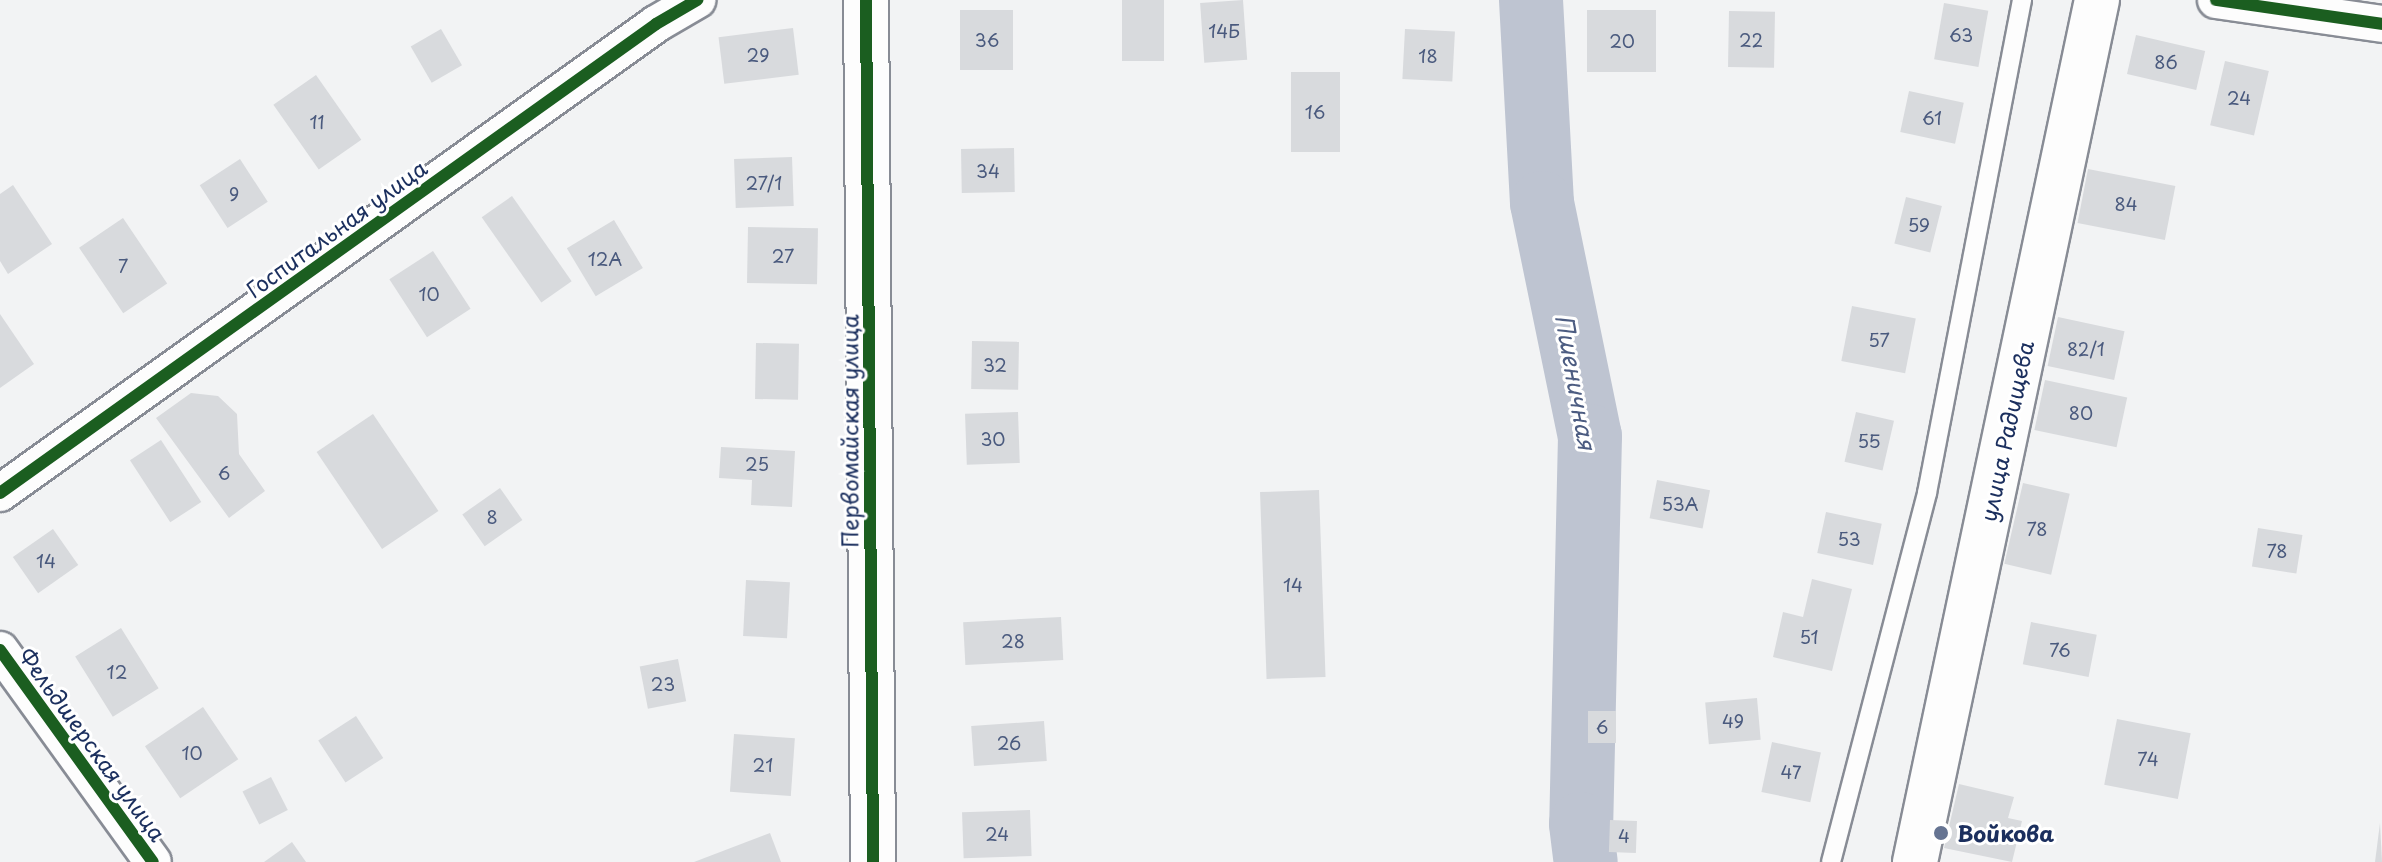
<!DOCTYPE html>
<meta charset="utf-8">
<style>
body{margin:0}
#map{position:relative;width:2382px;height:862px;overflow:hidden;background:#f2f3f4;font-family:"Playpen Sans",sans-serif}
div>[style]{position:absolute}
.river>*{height:64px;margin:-32px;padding:0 32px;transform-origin:32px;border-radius:32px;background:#bec4d1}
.building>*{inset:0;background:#d8dadd;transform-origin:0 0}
.roads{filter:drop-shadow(2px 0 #888c95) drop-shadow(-2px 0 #888c95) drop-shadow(0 2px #888c95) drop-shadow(0 -2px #888c95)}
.service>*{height:18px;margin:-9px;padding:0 9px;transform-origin:9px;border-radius:9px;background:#fdfdfd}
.minor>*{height:36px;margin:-18px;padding:0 18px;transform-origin:18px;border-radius:18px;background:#fdfdfd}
.tertiary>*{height:44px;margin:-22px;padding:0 22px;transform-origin:22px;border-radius:22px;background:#fdfdfd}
.secondary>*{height:44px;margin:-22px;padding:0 22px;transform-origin:22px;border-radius:22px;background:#fdfdfd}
.cycleway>*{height:12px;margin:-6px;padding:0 6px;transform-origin:6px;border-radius:6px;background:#1b5e20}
.dots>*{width:22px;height:22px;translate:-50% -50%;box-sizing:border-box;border:4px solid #fff;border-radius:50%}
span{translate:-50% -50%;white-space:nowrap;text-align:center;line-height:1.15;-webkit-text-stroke:6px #fff;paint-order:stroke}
.number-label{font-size:18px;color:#4a5a7e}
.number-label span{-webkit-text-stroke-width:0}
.street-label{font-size:22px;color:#1b2f5e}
.poi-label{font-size:22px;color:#1b2f5e;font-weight:700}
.left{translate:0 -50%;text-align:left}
.water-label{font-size:24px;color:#4c5c81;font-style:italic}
</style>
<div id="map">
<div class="river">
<i style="left:1531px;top:0;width:203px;rotate:86.9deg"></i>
<i style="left:1542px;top:203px;width:238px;rotate:78.4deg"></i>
<i style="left:1590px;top:436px;width:388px;rotate:91.3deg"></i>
<i style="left:1581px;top:824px;width:38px;rotate:83deg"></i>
</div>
<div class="building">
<i style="left:1122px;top:0;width:42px;height:61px"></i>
<i style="left:1243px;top:0;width:60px;height:43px;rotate:86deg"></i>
<i style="left:1944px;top:3px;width:45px;height:57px;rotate:10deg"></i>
<i style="left:1013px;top:10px;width:60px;height:53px;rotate:90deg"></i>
<i style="left:1587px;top:10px;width:69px;height:62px"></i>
<i style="left:1729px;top:11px;width:46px;height:56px;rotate:1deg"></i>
<i style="left:793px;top:28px;width:47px;height:75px;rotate:83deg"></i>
<i style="left:441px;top:29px;width:42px;height:35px;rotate:60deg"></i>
<i style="left:1405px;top:29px;width:50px;height:50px;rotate:3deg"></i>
<i style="left:2136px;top:35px;width:71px;height:40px;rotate:13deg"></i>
<i style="left:2225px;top:61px;width:45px;height:66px;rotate:13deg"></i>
<i style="left:1340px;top:72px;width:80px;height:49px;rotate:90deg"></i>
<i style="left:316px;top:75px;width:79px;height:52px;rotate:55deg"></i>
<i style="left:1909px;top:91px;width:56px;height:42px;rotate:12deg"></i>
<i style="left:1014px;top:148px;width:44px;height:53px;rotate:89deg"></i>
<i style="left:792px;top:157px;width:49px;height:58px;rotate:88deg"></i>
<i style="left:240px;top:159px;width:51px;height:48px;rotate:57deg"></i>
<i style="left:2088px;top:169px;width:89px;height:55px;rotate:11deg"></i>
<i style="clip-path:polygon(13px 185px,52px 244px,8px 274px,0 261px,0 194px)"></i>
<i style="left:512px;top:196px;width:104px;height:37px;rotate:55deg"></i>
<i style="left:1906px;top:197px;width:37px;height:48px;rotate:14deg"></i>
<i style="left:123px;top:218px;width:79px;height:53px;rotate:56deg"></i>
<i style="left:614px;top:220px;width:56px;height:55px;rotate:59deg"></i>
<i style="left:748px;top:227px;width:70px;height:56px;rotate:1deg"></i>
<i style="left:433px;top:251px;width:69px;height:52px;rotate:57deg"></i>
<i style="left:1852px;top:306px;width:65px;height:56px;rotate:11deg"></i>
<i style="clip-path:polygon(0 314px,34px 364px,0 388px)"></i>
<i style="left:2058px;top:317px;width:68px;height:50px;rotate:12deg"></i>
<i style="left:972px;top:341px;width:47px;height:48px;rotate:1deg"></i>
<i style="left:756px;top:343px;width:43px;height:56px;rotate:1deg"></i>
<i style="left:2045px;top:380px;width:84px;height:51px;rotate:12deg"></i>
<i style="clip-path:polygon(191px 393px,218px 396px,237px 414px,239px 454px,265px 491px,229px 518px,156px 418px)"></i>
<i style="left:1018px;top:412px;width:51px;height:53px;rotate:88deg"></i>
<i style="left:1856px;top:412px;width:39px;height:51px;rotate:13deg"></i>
<i style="left:373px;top:414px;width:117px;height:68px;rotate:56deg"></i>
<i style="left:161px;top:440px;width:74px;height:37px;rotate:57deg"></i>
<i style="clip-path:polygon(721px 447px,795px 451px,792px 507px,751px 505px,752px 480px,719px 478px)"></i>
<i style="left:1657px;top:480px;width:54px;height:39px;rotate:11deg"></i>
<i style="left:2023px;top:483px;width:48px;height:83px;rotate:13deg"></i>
<i style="left:500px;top:488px;width:39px;height:46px;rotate:55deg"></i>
<i style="left:1319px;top:490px;width:187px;height:59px;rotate:88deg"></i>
<i style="left:1826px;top:512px;width:57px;height:42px;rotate:12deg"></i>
<i style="left:2258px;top:528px;width:45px;height:39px;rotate:9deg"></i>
<i style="left:53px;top:529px;width:44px;height:49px;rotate:55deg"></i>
<i style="clip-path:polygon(1812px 579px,1852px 589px,1832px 671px,1773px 657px,1783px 612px,1803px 617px)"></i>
<i style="left:746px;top:580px;width:44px;height:56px;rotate:3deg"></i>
<i style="left:1061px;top:617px;width:43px;height:98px;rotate:87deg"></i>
<i style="left:2031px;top:622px;width:67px;height:43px;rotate:11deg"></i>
<i style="left:121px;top:628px;width:71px;height:54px;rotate:58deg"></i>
<i style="left:678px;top:659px;width:43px;height:39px;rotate:79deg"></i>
<i style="left:1757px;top:698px;width:42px;height:52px;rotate:85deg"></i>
<i style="left:203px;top:707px;width:63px;height:70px;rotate:56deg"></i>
<i style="left:1588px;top:711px;width:28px;height:32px"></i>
<i style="left:356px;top:716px;width:50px;height:45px;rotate:57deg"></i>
<i style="left:2117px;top:719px;width:75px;height:67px;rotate:11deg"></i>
<i style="left:1044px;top:721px;width:40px;height:73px;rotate:86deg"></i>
<i style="left:734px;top:734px;width:61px;height:58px;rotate:4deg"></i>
<i style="left:1772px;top:742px;width:50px;height:51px;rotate:12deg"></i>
<i style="left:271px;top:777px;width:37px;height:32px;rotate:63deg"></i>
<i style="clip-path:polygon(1959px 784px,2014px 797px,2008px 818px,2022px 821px,2012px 862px,1944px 848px)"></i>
<i style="left:1030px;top:810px;width:46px;height:68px;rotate:88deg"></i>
<i style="left:1610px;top:820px;width:27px;height:32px;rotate:2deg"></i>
<i style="clip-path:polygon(2380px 823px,2382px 862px,2375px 862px)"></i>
<i style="clip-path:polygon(770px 833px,781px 862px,694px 862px)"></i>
<i style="clip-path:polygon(292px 842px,306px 862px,264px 862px)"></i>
</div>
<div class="roads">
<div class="service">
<i style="left:1831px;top:862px;width:381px;rotate:-75.4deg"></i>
<i style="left:1927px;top:493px;width:502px;rotate:-79.09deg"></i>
</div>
<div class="minor">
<i style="left:2216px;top:0;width:168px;rotate:8.2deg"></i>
<i style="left:0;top:493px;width:806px;rotate:-35.56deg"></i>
<i style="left:656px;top:24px;width:48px;rotate:-30.3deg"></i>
<i style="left:0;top:650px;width:261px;rotate:54.2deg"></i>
</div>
<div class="tertiary">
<i style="left:866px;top:0;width:862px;rotate:89.53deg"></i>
</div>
<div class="secondary">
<i style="left:1915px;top:862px;width:881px;rotate:-78.08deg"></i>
</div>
</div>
<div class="cycleway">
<i style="left:866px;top:0;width:862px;rotate:89.53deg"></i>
<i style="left:2216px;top:0;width:168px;rotate:8.2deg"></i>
<i style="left:0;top:493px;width:806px;rotate:-35.56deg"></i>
<i style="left:656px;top:24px;width:48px;rotate:-30.3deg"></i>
<i style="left:0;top:650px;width:261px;rotate:54.2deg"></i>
</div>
<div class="dots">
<i style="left:1941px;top:833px;background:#667492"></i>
</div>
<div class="number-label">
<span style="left:1224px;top:31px">14Б</span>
<span style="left:1961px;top:35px">63</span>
<span style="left:987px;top:40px">36</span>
<span style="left:1751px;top:40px">22</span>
<span style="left:1622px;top:41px">20</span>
<span style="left:758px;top:55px">29</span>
<span style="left:1428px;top:56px">18</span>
<span style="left:2166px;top:62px">86</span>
<span style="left:2239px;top:98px">24</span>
<span style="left:1315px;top:112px">16</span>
<span style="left:1932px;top:118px">61</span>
<span style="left:317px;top:122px">11</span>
<span style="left:988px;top:171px">34</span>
<span style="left:764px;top:183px">27/1</span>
<span style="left:234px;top:194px">9</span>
<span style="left:2126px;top:204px">84</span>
<span style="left:1919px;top:225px">59</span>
<span style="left:783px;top:256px">27</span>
<span style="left:605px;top:259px">12А</span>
<span style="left:123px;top:266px">7</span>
<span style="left:429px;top:294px">10</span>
<span style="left:1879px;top:340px">57</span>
<span style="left:2086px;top:349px">82/1</span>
<span style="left:995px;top:365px">32</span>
<span style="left:2081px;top:413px">80</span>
<span style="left:993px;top:439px">30</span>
<span style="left:1869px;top:441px">55</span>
<span style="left:757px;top:464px">25</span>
<span style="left:224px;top:473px">6</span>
<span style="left:1680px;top:504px">53А</span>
<span style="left:492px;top:517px">8</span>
<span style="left:2037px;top:529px">78</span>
<span style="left:1849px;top:539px">53</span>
<span style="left:2277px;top:551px">78</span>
<span style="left:46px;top:561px">14</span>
<span style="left:1293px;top:585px">14</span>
<span style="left:1809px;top:637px">51</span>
<span style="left:1013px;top:641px">28</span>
<span style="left:2060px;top:650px">76</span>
<span style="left:117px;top:672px">12</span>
<span style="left:663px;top:684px">23</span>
<span style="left:1733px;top:721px">49</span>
<span style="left:1602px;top:727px">6</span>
<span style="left:1009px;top:743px">26</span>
<span style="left:192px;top:753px">10</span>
<span style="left:2148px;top:759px">74</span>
<span style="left:763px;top:765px">21</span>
<span style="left:1791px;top:772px">47</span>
<span style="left:997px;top:834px">24</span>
<span style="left:1624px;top:836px">4</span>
</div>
<div class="street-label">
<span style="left:336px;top:228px;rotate:-36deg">Госпитальная улица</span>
<span style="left:849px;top:431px;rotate:-90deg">Первомайская улица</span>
<span style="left:2006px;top:431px;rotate:-78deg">улица Радищева</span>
<span style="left:93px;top:744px;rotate:54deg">Фельдшерская улица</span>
</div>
<div class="poi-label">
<span class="left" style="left:1957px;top:833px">Войкова</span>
</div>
<div class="water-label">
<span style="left:1576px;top:382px;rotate:80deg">Пшеничная</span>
</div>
</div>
